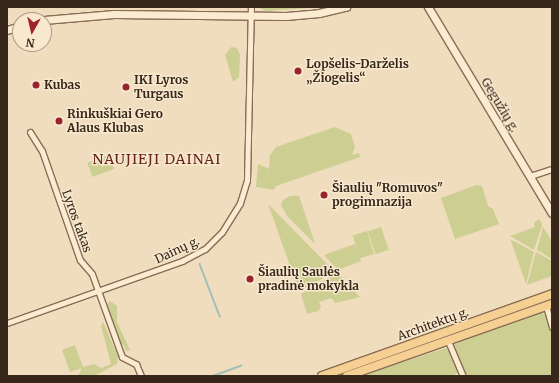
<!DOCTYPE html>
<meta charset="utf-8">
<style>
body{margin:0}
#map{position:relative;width:559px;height:383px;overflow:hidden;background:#f0ddbe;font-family:Merriweather,serif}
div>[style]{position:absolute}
.green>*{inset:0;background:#ccce92;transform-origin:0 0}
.stream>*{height:1.5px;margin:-0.75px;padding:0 0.75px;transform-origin:0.75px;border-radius:0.75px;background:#a2c1b5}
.roads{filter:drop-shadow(1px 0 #896d56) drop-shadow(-1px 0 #896d56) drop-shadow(0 1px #896d56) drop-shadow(0 -1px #896d56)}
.street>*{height:5px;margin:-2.5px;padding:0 2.5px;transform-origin:2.5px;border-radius:2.5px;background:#faebd1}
.secondary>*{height:7px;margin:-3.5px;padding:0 3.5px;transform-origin:3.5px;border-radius:3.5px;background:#faebd1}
.primary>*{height:8px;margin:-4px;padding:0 4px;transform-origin:4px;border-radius:4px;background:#f6cf93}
.dots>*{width:11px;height:11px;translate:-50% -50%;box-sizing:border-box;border:2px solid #f7e8ce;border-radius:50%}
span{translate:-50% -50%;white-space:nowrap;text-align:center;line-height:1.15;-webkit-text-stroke:3px #f7e8ce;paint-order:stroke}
.poi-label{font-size:12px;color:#37271b;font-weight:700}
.left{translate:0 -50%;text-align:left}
.street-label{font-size:12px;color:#37271b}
.quarter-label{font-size:14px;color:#662219;letter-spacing:1px}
.frame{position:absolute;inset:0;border:8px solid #37271b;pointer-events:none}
.north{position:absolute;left:12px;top:12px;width:40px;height:40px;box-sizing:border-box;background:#f7e8ce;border:1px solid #aa9b86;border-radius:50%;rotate:188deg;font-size:11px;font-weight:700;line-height:16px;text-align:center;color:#37271b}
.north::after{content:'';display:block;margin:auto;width:14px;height:18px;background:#9a232e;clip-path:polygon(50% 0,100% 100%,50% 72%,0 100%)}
</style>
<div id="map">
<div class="green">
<i style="clip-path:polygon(257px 7px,321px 7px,266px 11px)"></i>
<i style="clip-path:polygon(231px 47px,237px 48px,240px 55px,239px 77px,233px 82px,225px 55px)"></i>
<i style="clip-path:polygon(335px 127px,351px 134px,355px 147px,352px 155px,359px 153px,360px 157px,276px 186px,274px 190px,256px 187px,258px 164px,269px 169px,270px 155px,276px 147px)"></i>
<i style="left:109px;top:155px;width:15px;height:23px;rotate:70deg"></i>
<i style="clip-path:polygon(476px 185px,482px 186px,488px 206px,493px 209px,499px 224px,455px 239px,441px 198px)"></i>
<i style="clip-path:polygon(290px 196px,299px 196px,315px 244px,287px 216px,281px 205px,283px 200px)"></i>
<i style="clip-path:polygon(268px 204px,334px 271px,335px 272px,299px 291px)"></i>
<i style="clip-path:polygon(539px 219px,542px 225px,534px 250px,510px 236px,535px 227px,534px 223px)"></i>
<i style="left:381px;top:227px;width:24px;height:14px;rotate:71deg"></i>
<i style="clip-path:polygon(543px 227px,552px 241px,552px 259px,537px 250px)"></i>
<i style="left:367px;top:231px;width:24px;height:15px;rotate:73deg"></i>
<i style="clip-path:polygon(510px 239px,534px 252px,526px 284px,511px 241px)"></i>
<i style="clip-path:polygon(355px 244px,361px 261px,338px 270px,324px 255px)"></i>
<i style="clip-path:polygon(536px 252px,552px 261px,552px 276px,527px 285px)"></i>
<i style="clip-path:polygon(337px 273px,360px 297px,335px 303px,331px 298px,319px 302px,321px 307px,318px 311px,307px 314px,301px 294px)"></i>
<i style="clip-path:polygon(552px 298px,552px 301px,367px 364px,368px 363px)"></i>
<i style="clip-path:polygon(110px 301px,117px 306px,117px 322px,130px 350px,126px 351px,124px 345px,120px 344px,107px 304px)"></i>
<i style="clip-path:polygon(540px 312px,546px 315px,552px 335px,552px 376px,464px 376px,453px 348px,454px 345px,467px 337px)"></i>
<i style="clip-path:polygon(103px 322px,118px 356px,117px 364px,94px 376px,78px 376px,82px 368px,70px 372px,62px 350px,75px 345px,83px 367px,94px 364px,101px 368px,111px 364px,101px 326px)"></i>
<i style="clip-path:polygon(446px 348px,451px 354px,458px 373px,451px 376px,359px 376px)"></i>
</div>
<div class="stream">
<i style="left:200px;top:264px;width:56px;rotate:69deg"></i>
<i style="left:213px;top:376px;width:30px;rotate:-20deg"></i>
</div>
<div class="roads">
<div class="street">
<i style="left:30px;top:132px;width:22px;rotate:58deg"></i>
<i style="left:42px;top:151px;width:115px;rotate:70.8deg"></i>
<i style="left:80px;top:260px;width:18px;rotate:49deg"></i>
<i style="left:92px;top:274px;width:88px;rotate:70.1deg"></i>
<i style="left:122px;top:357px;width:16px;rotate:27deg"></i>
<i style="left:136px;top:364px;width:13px;rotate:67deg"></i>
<i style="left:530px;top:176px;width:23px;rotate:-18deg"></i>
<i style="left:546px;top:306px;width:22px;rotate:74deg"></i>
<i style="left:7px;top:323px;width:186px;rotate:-19.5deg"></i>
<i style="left:182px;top:261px;width:26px;rotate:-28deg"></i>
<i style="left:205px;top:249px;width:24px;rotate:-45deg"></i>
<i style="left:222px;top:232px;width:34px;rotate:-58deg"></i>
<i style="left:240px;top:203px;width:24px;rotate:-73deg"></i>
<i style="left:247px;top:180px;width:173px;rotate:-88.7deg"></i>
<i style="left:448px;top:341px;width:38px;rotate:67deg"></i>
</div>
<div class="secondary">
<i style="left:428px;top:7px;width:240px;rotate:59deg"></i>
<i style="left:44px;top:20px;width:70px;rotate:-4.9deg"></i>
<i style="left:114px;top:14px;width:172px;rotate:0.7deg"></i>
<i style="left:286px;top:16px;width:33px;rotate:-5deg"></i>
<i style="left:319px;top:13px;width:28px;rotate:-13deg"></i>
<i style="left:7px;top:30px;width:14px;rotate:-17deg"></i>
</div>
<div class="primary">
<i style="left:322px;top:376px;width:244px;rotate:-19.6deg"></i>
<i style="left:347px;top:376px;width:217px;rotate:-19.4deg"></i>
</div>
</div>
<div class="dots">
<i style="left:298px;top:71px;background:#9a232e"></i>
<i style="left:36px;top:85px;background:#9a232e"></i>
<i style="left:126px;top:87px;background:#9a232e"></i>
<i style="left:59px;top:121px;background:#9a232e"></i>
<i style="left:324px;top:195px;background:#9a232e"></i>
<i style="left:250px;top:279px;background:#9a232e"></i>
</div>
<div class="poi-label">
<span class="left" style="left:306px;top:71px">Lopšelis-Darželis<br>„Žiogelis“</span>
<span class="left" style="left:134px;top:87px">IKI Lyros<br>Turgaus</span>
<span class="left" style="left:44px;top:85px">Kubas</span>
<span class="left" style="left:67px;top:121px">Rinkuškiai Gero<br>Alaus Klubas</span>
<span class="left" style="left:332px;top:195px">Šiaulių "Romuvos"<br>progimnazija</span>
<span class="left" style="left:258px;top:279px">Šiaulių Saulės<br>pradinė mokykla</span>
</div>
<div class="street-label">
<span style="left:500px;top:105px;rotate:59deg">Gegužių g.</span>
<span style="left:77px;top:221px;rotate:70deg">Lyros takas</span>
<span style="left:177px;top:250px;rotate:-25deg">Dainų g.</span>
<span style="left:433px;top:324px;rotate:-20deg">Architektų g.</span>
</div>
<div class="quarter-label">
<span style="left:157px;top:159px">NAUJIEJI DAINAI</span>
</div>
<div class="frame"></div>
<div class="north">N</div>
</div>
